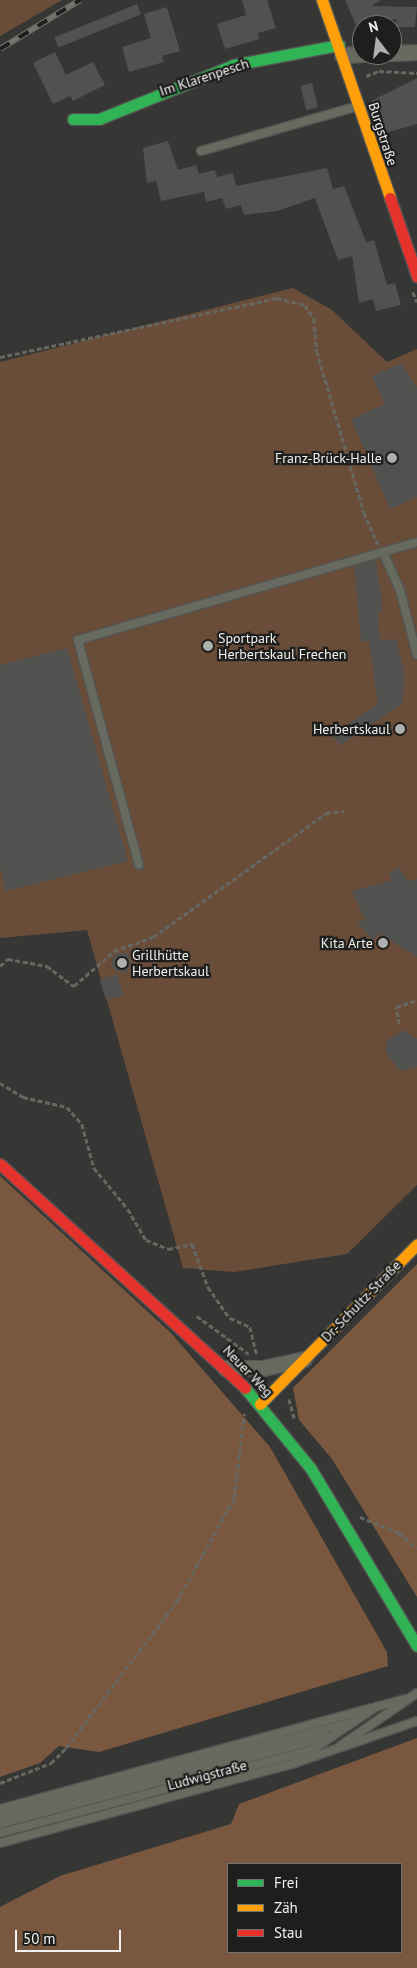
<!DOCTYPE html>
<meta charset="utf-8">
<style>
body{margin:0}
#map{position:relative;width:417px;height:1968px;overflow:hidden;background:#363635;font-family:"PT Sans",sans-serif}
div>[style]{position:absolute}
.green>*{inset:0;background:#6a4d39}
.forest>*{inset:0;background:#7a583f}
.building>*{inset:0;background:#515150;transform-origin:0 0}
.path>*{height:2.5px;margin-top:-1.25px;transform-origin:0;background:repeating-linear-gradient(90deg,#666761 0 5px,transparent 0 7.5px)}
.roads{filter:drop-shadow(1px 0 #545453) drop-shadow(-1px 0 #545453) drop-shadow(0 1px #545453) drop-shadow(0 -1px #545453)}
.lane>*{height:8px;margin:-4px;padding:0 4px;transform-origin:4px;border-radius:4px;background:#676a5f}
.street>*{height:15px;margin:-7.5px;padding:0 7.5px;transform-origin:7.5px;border-radius:7.5px;background:#676a5f}
.fast>*{height:11px;margin:-5.5px;padding:0 5.5px;transform-origin:5.5px;border-radius:5.5px;background:#30b455}
.slow>*{height:11px;margin:-5.5px;padding:0 5.5px;transform-origin:5.5px;border-radius:5.5px;background:#ff9f0a}
.jam>*{height:11px;margin:-5.5px;padding:0 5.5px;transform-origin:5.5px;border-radius:5.5px;background:#e5322d}
.rail>*{height:5.5px;margin-top:-2.75px;transform-origin:0;background:repeating-linear-gradient(90deg,#1e1e1d 0 11px,#72746e 0 22px);box-sizing:border-box;border-block:1px solid #72746e}
.dots>*{width:14px;height:14px;translate:-50% -50%;box-sizing:border-box;border:2px solid #1e1e1d;border-radius:50%}
span{translate:-50% -50%;white-space:nowrap;text-align:center;line-height:1.15;-webkit-text-stroke:4.5px #1e1e1d;paint-order:stroke}
.street-label{font-size:14px;color:#f0f0ee}
.poi-label{font-size:14px;color:#f0f0ee}
.right{translate:-100% -50%;text-align:right}
.left{translate:0 -50%;text-align:left}
.legend{position:absolute;left:227px;top:1863px;width:175px;height:90px;box-sizing:border-box;background:#1e1e1d;border:1px solid #727271;margin:0;padding:6px 9px;list-style:none;font-size:15px;color:#f0f0ee}
.legend li{display:flex;align-items:center;gap:10px;height:25px}
.legend b{width:25px;border:1px solid #727271}
.north{position:absolute;left:352px;top:15px;width:50px;height:50px;box-sizing:border-box;background:#1e1e1d;border:1px solid #727271;border-radius:50%;rotate:345deg;font-size:14px;font-weight:700;line-height:20px;text-align:center;color:#f0f0ee}
.north::after{content:'';display:block;margin:auto;width:18px;height:22px;background:#afafad;clip-path:polygon(50% 0,100% 100%,50% 72%,0 100%)}
.scale{position:absolute;left:15px;top:1930px;width:106px;height:22px;box-sizing:border-box;border:2px solid #f0f0ee;border-top:0;padding-left:6px;font-size:15px;line-height:18px;white-space:nowrap;color:#f0f0ee;-webkit-text-stroke:4px #1e1e1d;paint-order:stroke}
</style>
<div id="map">
<div class="green">
<i style="clip-path:polygon(0 0,62px 0,0 36px)"></i>
<i style="clip-path:polygon(293px 288px,332px 310px,387px 362px,417px 349px,417px 1185px,347px 1254px,234px 1272px,183px 1268px,87px 930px,0 938px,0 362px)"></i>
</div>
<div class="forest">
<i style="clip-path:polygon(0 1176px,171px 1333px,270px 1447px,387px 1652px,388px 1666px,99px 1752px,59px 1746px,40px 1763px,0 1777px)"></i>
<i style="clip-path:polygon(417px 1264px,417px 1597px,332px 1459px,299px 1420px,293px 1388px)"></i>
<i style="clip-path:polygon(evenodd,417px 1738px,417px 1968px,0 1968px,0 1907px,60px 1876px,231px 1824px,239px 1804px,417px 1738px,401px 1864px,401px 1952px,228px 1952px,228px 1864px,401px 1864px)"></i>
</div>
<div class="building">
<i style="clip-path:polygon(242px 0,267px 0,276px 28px,258px 33px,259px 39px,225px 49px,217px 24px,246px 15px)"></i>
<i style="clip-path:polygon(345px 0,381px 0,371px 6px,417px 7px,415px 27px,396px 27px,396px 19px,356px 25px)"></i>
<i style="left:137px;top:4px;width:11px;height:89px;rotate:68deg"></i>
<i style="clip-path:polygon(167px 7px,180px 51px,162px 56px,164px 62px,129px 72px,122px 47px,151px 38px,144px 14px)"></i>
<i style="clip-path:polygon(55px 52px,66px 75px,93px 62px,105px 85px,73px 101px,70px 96px,53px 104px,33px 63px)"></i>
<i style="clip-path:polygon(417px 78px,417px 124px,382px 134px,371px 101px)"></i>
<i style="left:312px;top:83px;width:25px;height:12px;rotate:76deg"></i>
<i style="clip-path:polygon(168px 141px,178px 170px,196px 165px,199px 174px,215px 170px,217px 177px,233px 173px,236px 186px,327px 168px,333px 189px,344px 186px,366px 242px,374px 240px,387px 285px,395px 283px,401px 305px,376px 311px,373px 299px,359px 303px,352px 256px,338px 260px,315px 198px,277px 211px,244px 215px,241px 205px,226px 209px,222px 198px,206px 202px,204px 192px,161px 201px,156px 181px,147px 183px,143px 148px)"></i>
<i style="clip-path:polygon(402px 363px,417px 388px,417px 497px,390px 509px,351px 419px,385px 404px,372px 376px)"></i>
<i style="clip-path:polygon(376px 560px,383px 611px,378px 611px,380px 640px,396px 639px,404px 670px,403px 703px,340px 746px,332px 734px,378px 704px,369px 641px,361px 641px,354px 566px)"></i>
<i style="clip-path:polygon(67px 648px,128px 861px,6px 891px,0 868px,0 665px)"></i>
<i style="clip-path:polygon(399px 867px,408px 881px,417px 879px,417px 957px,380px 934px,373px 940px,356px 922px,365px 920px,352px 891px,392px 880px,388px 874px)"></i>
<i style="clip-path:polygon(117px 953px,128px 954px,132px 964px,126px 972px,115px 971px,111px 962px)"></i>
<i style="left:117px;top:974px;width:22px;height:18px;rotate:74deg"></i>
<i style="clip-path:polygon(404px 1030px,417px 1039px,417px 1067px,400px 1071px,385px 1051px,388px 1040px)"></i>
</div>
<div class="path">
<i style="left:366px;top:76px;width:14px;rotate:-21deg"></i>
<i style="left:379px;top:71px;width:38px;rotate:3deg"></i>
<i style="left:413px;top:292px;width:11px;rotate:68deg"></i>
<i style="left:0;top:357px;width:283px;rotate:-12deg"></i>
<i style="left:277px;top:298px;width:29px;rotate:14deg"></i>
<i style="left:305px;top:305px;width:17px;rotate:57deg"></i>
<i style="left:314px;top:319px;width:32px;rotate:85deg"></i>
<i style="left:317px;top:351px;width:169px;rotate:73.8deg"></i>
<i style="left:364px;top:513px;width:34px;rotate:66deg"></i>
<i style="left:0;top:966px;width:11px;rotate:-41deg"></i>
<i style="left:8px;top:959px;width:40px;rotate:10deg"></i>
<i style="left:47px;top:966px;width:34px;rotate:37deg"></i>
<i style="left:74px;top:986px;width:53px;rotate:-41.2deg"></i>
<i style="left:114px;top:951px;width:41px;rotate:-19.7deg"></i>
<i style="left:153px;top:937px;width:213px;rotate:-35.6deg"></i>
<i style="left:326px;top:813px;width:18px;rotate:-6deg"></i>
<i style="left:399px;top:1024px;width:17px;rotate:-100deg"></i>
<i style="left:396px;top:1007px;width:22px;rotate:-18deg"></i>
<i style="left:0;top:1083px;width:27px;rotate:31deg"></i>
<i style="left:23px;top:1097px;width:45px;rotate:12.8deg"></i>
<i style="left:67px;top:1107px;width:23px;rotate:49deg"></i>
<i style="left:82px;top:1124px;width:46px;rotate:74.7deg"></i>
<i style="left:94px;top:1168px;width:53px;rotate:50.3deg"></i>
<i style="left:128px;top:1209px;width:36px;rotate:60deg"></i>
<i style="left:146px;top:1240px;width:24px;rotate:22deg"></i>
<i style="left:168px;top:1249px;width:25px;rotate:-12deg"></i>
<i style="left:192px;top:1244px;width:46px;rotate:69.6deg"></i>
<i style="left:208px;top:1287px;width:38px;rotate:55deg"></i>
<i style="left:230px;top:1318px;width:22px;rotate:24deg"></i>
<i style="left:250px;top:1327px;width:29px;rotate:76deg"></i>
<i style="left:197px;top:1316px;width:64px;rotate:36.2deg"></i>
<i style="left:289px;top:1399px;width:22px;rotate:74deg"></i>
<i style="left:360px;top:1517px;width:42px;rotate:22.3deg"></i>
<i style="left:399px;top:1533px;width:23px;rotate:40deg"></i>
<i style="left:0;top:1783px;width:55px;rotate:-21.4deg"></i>
<i style="left:51px;top:1763px;width:21px;rotate:-45deg"></i>
<i style="left:66px;top:1748px;width:184px;rotate:-52.9deg"></i>
<i style="left:177px;top:1601px;width:118px;rotate:-61deg"></i>
<i style="left:234px;top:1498px;width:85px;rotate:-83.2deg"></i>
</div>
<div class="roads">
<div class="lane">
<i style="left:201px;top:151px;width:163px;rotate:-16deg"></i>
<i style="left:383px;top:552px;width:42px;rotate:65.9deg"></i>
<i style="left:400px;top:590px;width:67px;rotate:75.3deg"></i>
<i style="left:139px;top:865px;width:233px;rotate:-105.2deg"></i>
<i style="left:78px;top:640px;width:353px;rotate:-16.1deg"></i>
<i style="left:340px;top:1746px;width:93px;rotate:-34.5deg"></i>
<i style="left:0;top:1809px;width:385px;rotate:-15.2deg"></i>
<i style="left:0;top:1816px;width:361px;rotate:-14.9deg"></i>
<i style="left:0;top:1824px;width:338px;rotate:-14.9deg"></i>
<i style="left:0;top:1833px;width:323px;rotate:-14.9deg"></i>
<i style="left:312px;top:1750px;width:77px;rotate:-33.9deg"></i>
<i style="left:376px;top:1707px;width:30px;rotate:-15deg"></i>
<i style="left:0;top:1843px;width:306px;rotate:-15.2deg"></i>
<i style="left:295px;top:1763px;width:129px;rotate:-19deg"></i>
</div>
<div class="street">
<i style="left:392px;top:53px;width:25px;rotate:-2deg"></i>
<i style="left:342px;top:55px;width:20px;rotate:-3deg"></i>
<i style="left:225px;top:1368px;width:38px"></i>
<i style="left:263px;top:1368px;width:42px;rotate:-12.4deg"></i>
</div>
<div class="fast">
<i style="left:73px;top:119px;width:26px"></i>
<i style="left:99px;top:119px;width:144px;rotate:-21.9deg"></i>
<i style="left:233px;top:65px;width:108px;rotate:-10.7deg"></i>
<i style="left:245px;top:1388px;width:104px;rotate:50.8deg"></i>
<i style="left:311px;top:1469px;width:206px;rotate:59.1deg"></i>
</div>
<div class="slow">
<i style="left:322px;top:0;width:209px;rotate:71deg"></i>
<i style="left:260px;top:1404px;width:224px;rotate:-45.5deg"></i>
</div>
<div class="jam">
<i style="left:390px;top:198px;width:83px;rotate:70.9deg"></i>
<i style="left:0;top:1164px;width:332px;rotate:42.4deg"></i>
</div>
</div>
<div class="rail">
<i style="left:0;top:49px;width:94px;rotate:-31.5deg"></i>
</div>
<div class="dots">
<i style="left:392px;top:458px;background:#afafad"></i>
<i style="left:208px;top:646px;background:#afafad"></i>
<i style="left:400px;top:729px;background:#afafad"></i>
<i style="left:383px;top:943px;background:#afafad"></i>
<i style="left:122px;top:963px;background:#afafad"></i>
</div>
<div class="street-label">
<span style="left:204px;top:77px;rotate:-18deg">Im Klarenpesch</span>
<span style="left:383px;top:134px;rotate:72deg">Burgstraße</span>
<span style="left:361px;top:1301px;rotate:-46deg">Dr.-Schultz-Straße</span>
<span style="left:248px;top:1371px;rotate:46deg">Neuer Weg</span>
<span style="left:207px;top:1775px;rotate:-15deg">Ludwigstraße</span>
</div>
<div class="poi-label">
<span class="right" style="left:382px;top:458px">Franz-Brück-Halle</span>
<span class="left" style="left:218px;top:646px">Sportpark<br>Herbertskaul Frechen</span>
<span class="right" style="left:390px;top:729px">Herbertskaul</span>
<span class="right" style="left:373px;top:943px">Kita Arte</span>
<span class="left" style="left:132px;top:963px">Grillhütte<br>Herbertskaul</span>
</div>
<ul class="legend">
<li><b style="height:6px;background:#30b455"></b>Frei</li>
<li><b style="height:6px;background:#ff9f0a"></b>Zäh</li>
<li><b style="height:6px;background:#e5322d"></b>Stau</li>
</ul>
<div class="north">N</div>
<div class="scale">50 m</div>
</div>
